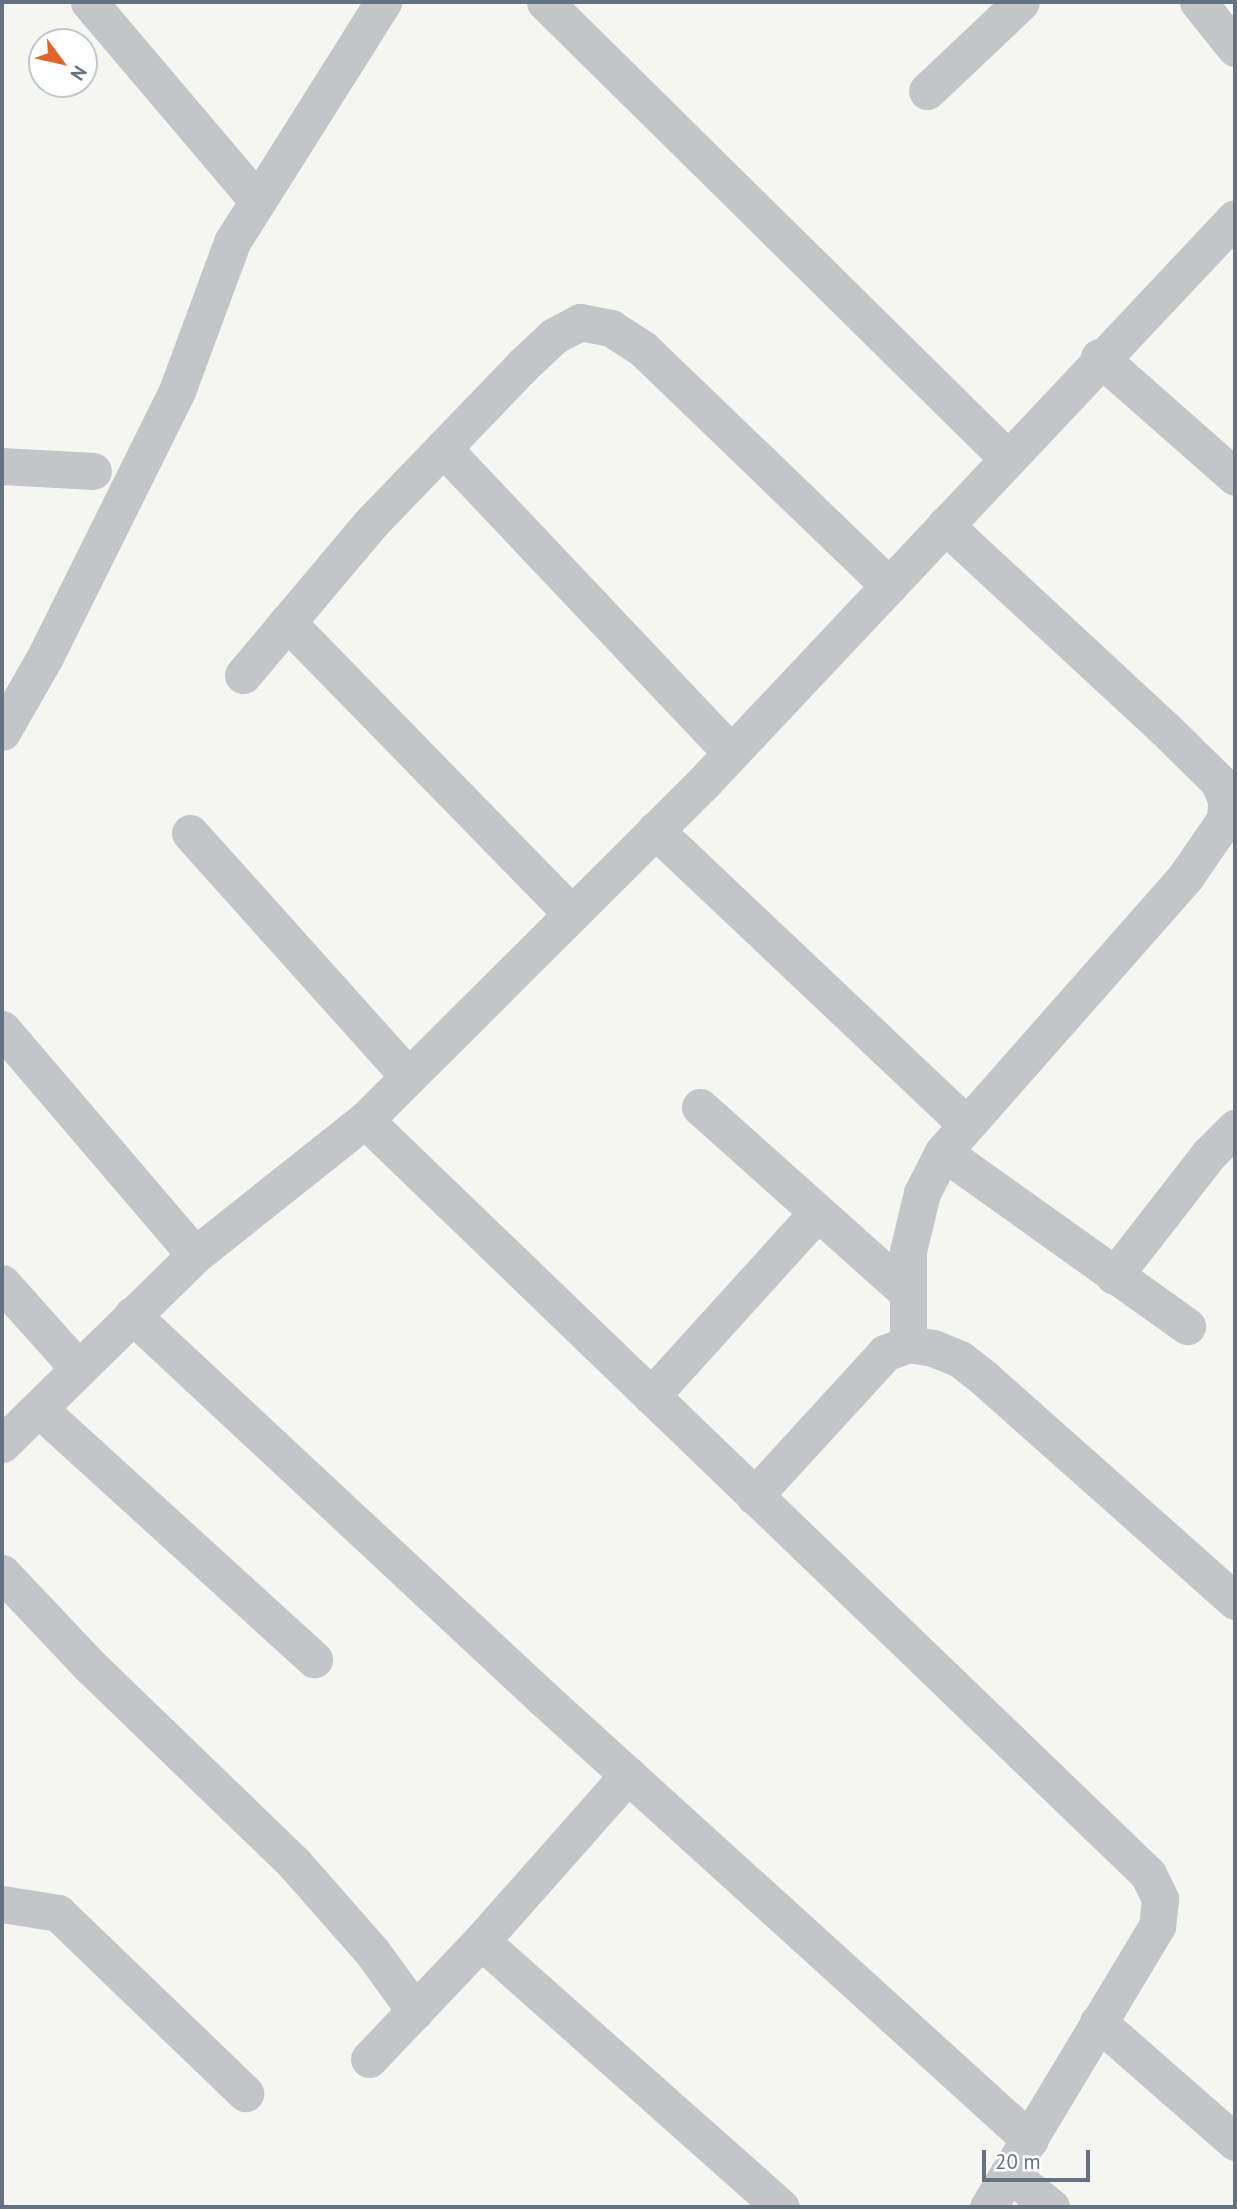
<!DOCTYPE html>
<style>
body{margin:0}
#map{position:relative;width:1237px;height:2209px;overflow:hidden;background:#f5f5f1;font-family:"PT Sans",sans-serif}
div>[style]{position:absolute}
.minor>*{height:37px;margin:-18.5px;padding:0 18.5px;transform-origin:18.5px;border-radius:18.5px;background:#c3c5c9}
span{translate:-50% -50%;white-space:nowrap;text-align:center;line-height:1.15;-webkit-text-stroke:7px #fff;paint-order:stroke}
.frame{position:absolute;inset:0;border:4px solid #657281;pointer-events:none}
.north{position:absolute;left:28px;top:28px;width:70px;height:70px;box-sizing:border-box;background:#fff;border:2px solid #c1c7cd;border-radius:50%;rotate:123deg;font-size:19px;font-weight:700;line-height:28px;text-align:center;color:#657281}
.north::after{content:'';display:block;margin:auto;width:24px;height:32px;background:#dd642a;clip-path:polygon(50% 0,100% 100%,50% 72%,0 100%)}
.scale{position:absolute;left:982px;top:2150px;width:108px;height:32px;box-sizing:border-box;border:4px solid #657281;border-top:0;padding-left:9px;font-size:21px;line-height:24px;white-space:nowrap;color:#657281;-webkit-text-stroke:5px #fff;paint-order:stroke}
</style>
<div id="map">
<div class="minor">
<i style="left:89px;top:2px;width:257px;rotate:49.7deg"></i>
<i style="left:545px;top:2px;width:648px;rotate:44.62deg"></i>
<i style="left:1198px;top:2px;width:59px;rotate:51.2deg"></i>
<i style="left:927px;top:91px;width:129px;rotate:-43.4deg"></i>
<i style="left:1099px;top:357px;width:181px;rotate:41.4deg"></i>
<i style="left:443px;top:448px;width:419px;rotate:46.6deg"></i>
<i style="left:2px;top:466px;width:91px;rotate:3.1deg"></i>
<i style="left:287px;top:622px;width:405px;rotate:45.7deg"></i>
<i style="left:243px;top:675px;width:199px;rotate:-49.9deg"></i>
<i style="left:371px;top:523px;width:219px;rotate:-46.1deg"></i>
<i style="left:523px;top:365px;width:42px;rotate:-43.1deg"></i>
<i style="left:554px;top:336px;width:30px;rotate:-28deg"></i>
<i style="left:580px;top:322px;width:32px;rotate:11deg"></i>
<i style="left:611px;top:328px;width:37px;rotate:33deg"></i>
<i style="left:642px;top:348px;width:343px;rotate:43.9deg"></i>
<i style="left:2px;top:732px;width:86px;rotate:-60.2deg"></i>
<i style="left:45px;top:657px;width:297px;rotate:-63.6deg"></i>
<i style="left:177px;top:391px;width:159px;rotate:-69.7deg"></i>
<i style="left:232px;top:242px;width:284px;rotate:-57.8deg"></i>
<i style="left:655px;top:830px;width:427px;rotate:43.4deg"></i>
<i style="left:190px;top:833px;width:326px;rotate:48.1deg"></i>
<i style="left:2px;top:1029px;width:297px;rotate:49.5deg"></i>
<i style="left:700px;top:1107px;width:279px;rotate:41.8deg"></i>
<i style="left:365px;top:1120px;width:1087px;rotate:43.92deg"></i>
<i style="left:1148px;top:1874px;width:28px;rotate:64deg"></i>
<i style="left:1160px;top:1899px;width:27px;rotate:96deg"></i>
<i style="left:1157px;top:1926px;width:328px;rotate:121deg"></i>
<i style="left:943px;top:1152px;width:300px;rotate:35.5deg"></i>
<i style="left:1114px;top:1276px;width:155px;rotate:-52.1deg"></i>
<i style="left:1209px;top:1154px;width:37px;rotate:-45deg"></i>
<i style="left:2px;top:1283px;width:115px;rotate:48.2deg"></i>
<i style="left:132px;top:1315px;width:563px;rotate:42.99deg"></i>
<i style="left:544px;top:1699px;width:656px;rotate:42.22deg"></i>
<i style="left:908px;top:1344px;width:93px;rotate:-90deg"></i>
<i style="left:908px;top:1251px;width:60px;rotate:-76.4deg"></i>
<i style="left:922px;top:1193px;width:46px;rotate:-62.9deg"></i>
<i style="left:943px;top:1152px;width:368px;rotate:-48.6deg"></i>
<i style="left:1186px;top:876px;width:67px;rotate:-55.4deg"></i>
<i style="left:1224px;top:821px;width:19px;rotate:-81deg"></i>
<i style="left:1227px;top:802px;width:23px;rotate:-113deg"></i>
<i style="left:1218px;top:781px;width:74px;rotate:-135.5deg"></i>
<i style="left:1165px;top:729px;width:300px;rotate:-137.2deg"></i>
<i style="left:651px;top:1396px;width:246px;rotate:-47.8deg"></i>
<i style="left:39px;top:1409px;width:372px;rotate:42.3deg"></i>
<i style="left:2px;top:1444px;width:270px;rotate:-44.4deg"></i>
<i style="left:195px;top:1255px;width:217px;rotate:-38.5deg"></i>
<i style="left:365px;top:1120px;width:480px;rotate:-44.9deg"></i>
<i style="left:705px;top:781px;width:773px;rotate:-46.73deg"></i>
<i style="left:754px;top:1496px;width:194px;rotate:-47.5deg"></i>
<i style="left:885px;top:1353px;width:25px;rotate:-21deg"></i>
<i style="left:908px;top:1344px;width:25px;rotate:9deg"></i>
<i style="left:933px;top:1348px;width:29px;rotate:22deg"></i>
<i style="left:960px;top:1359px;width:31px;rotate:38deg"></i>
<i style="left:984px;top:1378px;width:336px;rotate:41.6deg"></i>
<i style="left:2px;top:1573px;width:128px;rotate:46.6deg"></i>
<i style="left:90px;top:1666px;width:284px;rotate:44deg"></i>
<i style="left:294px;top:1863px;width:120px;rotate:48.7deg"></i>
<i style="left:373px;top:1953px;width:72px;rotate:54.1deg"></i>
<i style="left:2px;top:1904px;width:57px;rotate:9.1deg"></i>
<i style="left:58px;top:1913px;width:260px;rotate:43.9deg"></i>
<i style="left:481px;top:1941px;width:401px;rotate:41.6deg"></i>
<i style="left:1098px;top:2022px;width:182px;rotate:41.2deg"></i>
<i style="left:369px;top:2059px;width:163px;rotate:-46.5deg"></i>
<i style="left:481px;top:1941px;width:222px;rotate:-48.5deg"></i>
<i style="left:1010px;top:2174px;width:53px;rotate:38.8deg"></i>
</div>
<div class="frame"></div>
<div class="north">N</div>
<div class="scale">20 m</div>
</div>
